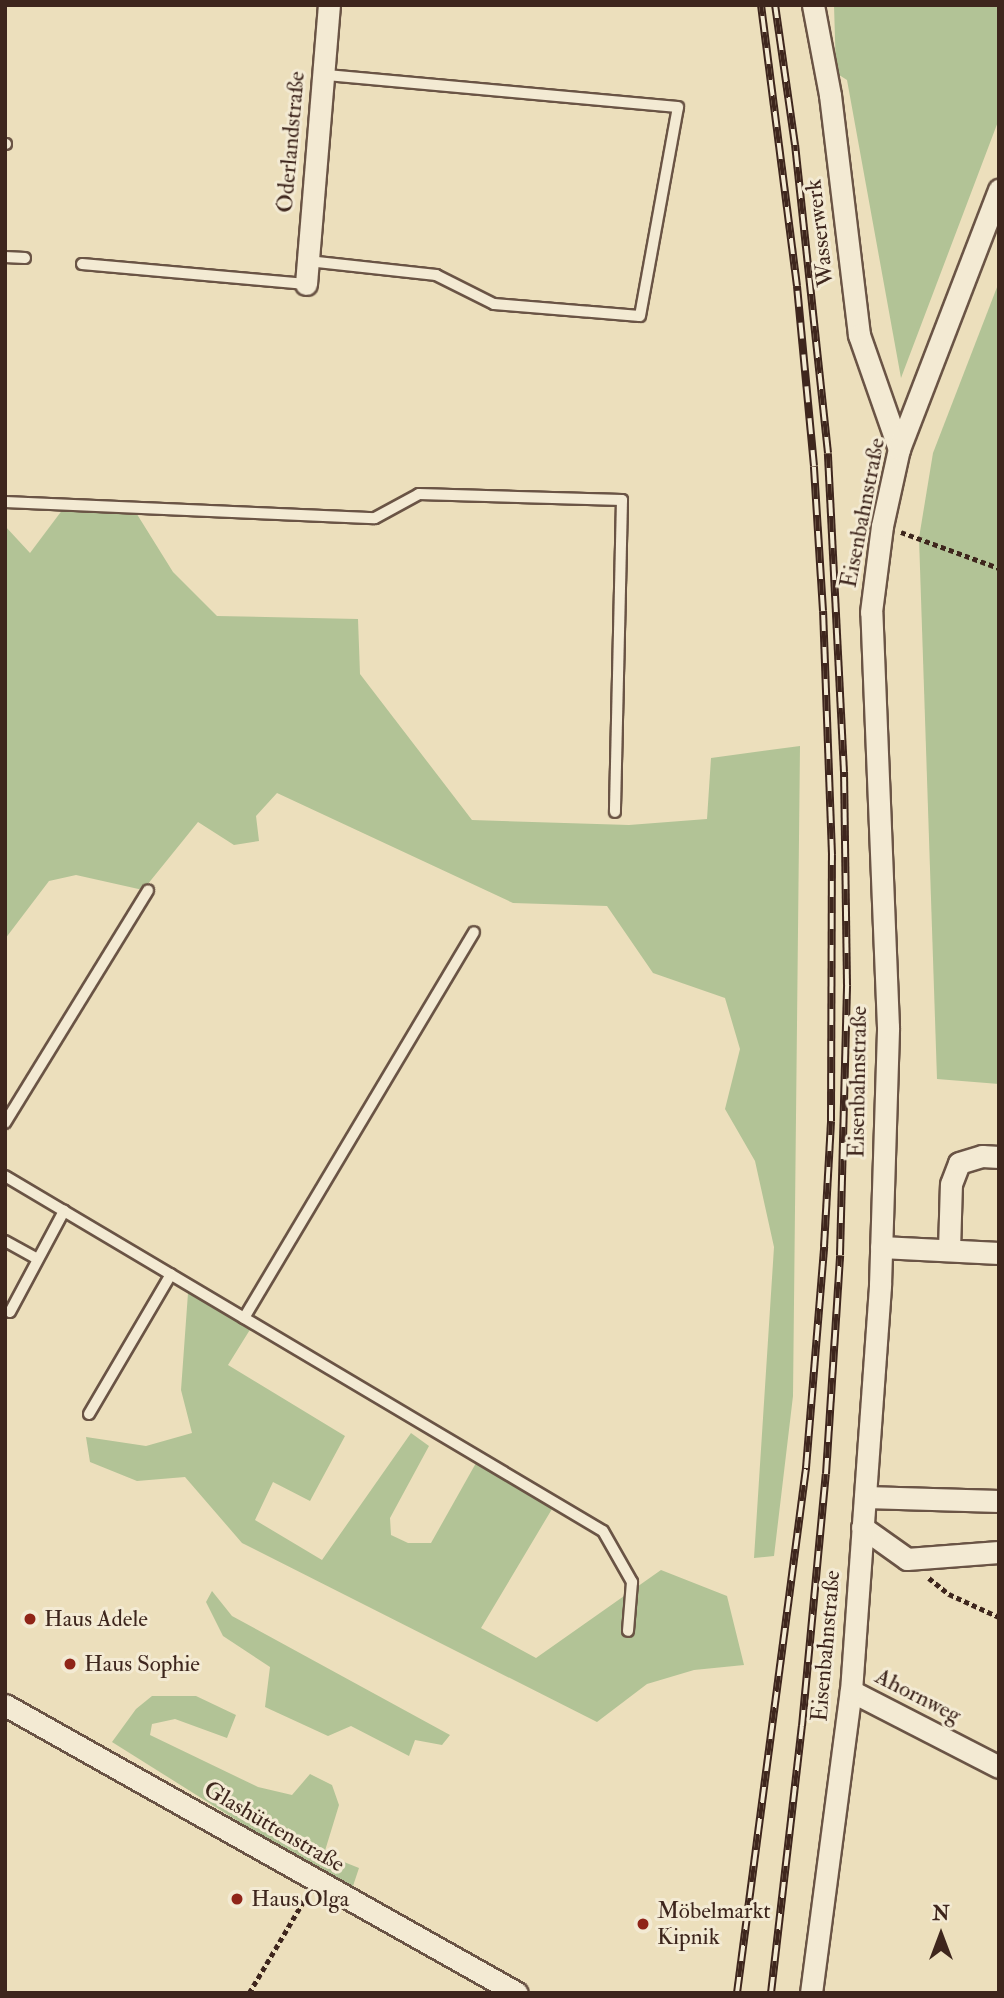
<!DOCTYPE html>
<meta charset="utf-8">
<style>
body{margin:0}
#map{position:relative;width:1004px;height:1998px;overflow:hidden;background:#ecdfbc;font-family:"IM FELL Double Pica",serif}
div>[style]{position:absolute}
.green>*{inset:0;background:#b2c396}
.path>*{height:4.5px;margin-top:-2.25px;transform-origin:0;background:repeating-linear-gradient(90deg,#3e261d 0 5px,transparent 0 8.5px)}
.roads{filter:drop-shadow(2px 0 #6a5445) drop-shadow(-2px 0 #6a5445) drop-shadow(0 2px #6a5445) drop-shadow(0 -2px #6a5445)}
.service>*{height:10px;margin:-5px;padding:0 5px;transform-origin:5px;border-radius:5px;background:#f3ead3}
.minor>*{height:21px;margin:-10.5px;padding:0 10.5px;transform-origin:10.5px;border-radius:10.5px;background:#f3ead3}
.rail>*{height:8px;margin-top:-4px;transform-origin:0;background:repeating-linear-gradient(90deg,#f3ead3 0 16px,#3e261d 0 32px);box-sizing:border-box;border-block:2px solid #3e261d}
.dots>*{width:19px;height:19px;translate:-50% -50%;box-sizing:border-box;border:4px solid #f3ead3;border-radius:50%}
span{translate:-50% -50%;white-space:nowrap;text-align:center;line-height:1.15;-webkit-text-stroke:6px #f3ead3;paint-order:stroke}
.street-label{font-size:23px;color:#3e261d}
.poi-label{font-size:23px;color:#3e261d}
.left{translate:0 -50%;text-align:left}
.frame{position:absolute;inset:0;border:7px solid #3e261d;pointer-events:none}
.north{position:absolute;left:906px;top:1900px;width:70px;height:70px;-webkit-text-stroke:5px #f3ead3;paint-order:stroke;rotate:0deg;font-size:19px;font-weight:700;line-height:28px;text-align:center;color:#3e261d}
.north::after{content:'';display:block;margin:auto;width:24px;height:32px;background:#3e261d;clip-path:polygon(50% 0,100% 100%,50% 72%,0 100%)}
</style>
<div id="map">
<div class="green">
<i style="clip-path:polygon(834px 5px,999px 5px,999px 119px,901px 378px,847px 80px,836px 73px)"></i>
<i style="clip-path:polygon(999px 282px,999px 1084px,937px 1079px,919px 538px,933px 453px)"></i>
<i style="clip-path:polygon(130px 503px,173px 572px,217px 616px,358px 619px,360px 674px,472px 820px,629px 825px,707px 819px,711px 758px,800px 746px,793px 1396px,774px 1556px,754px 1558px,774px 1247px,755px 1161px,725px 1109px,740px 1049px,725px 998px,653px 973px,607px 906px,513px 903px,277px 793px,256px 816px,259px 841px,234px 845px,198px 822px,143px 890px,76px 875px,49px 881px,5px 939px,5px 526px,30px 553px,66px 505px)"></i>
<i style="clip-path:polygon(188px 1293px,251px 1328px,228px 1365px,345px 1436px,310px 1501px,273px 1482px,255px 1520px,322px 1560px,411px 1433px,429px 1446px,390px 1518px,391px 1535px,408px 1543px,431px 1543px,476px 1463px,552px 1509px,481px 1628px,536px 1658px,661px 1570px,727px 1596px,744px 1665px,694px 1670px,647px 1684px,597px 1722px,242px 1543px,185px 1477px,137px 1481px,90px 1462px,86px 1437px,146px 1446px,192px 1433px,181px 1390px)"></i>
<i style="clip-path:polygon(212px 1591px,232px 1616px,450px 1735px,442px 1745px,415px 1740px,409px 1756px,351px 1726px,328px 1736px,265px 1707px,270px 1667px,223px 1636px,206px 1602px)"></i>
<i style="clip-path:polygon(152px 1696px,196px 1696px,236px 1715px,227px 1738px,175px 1719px,152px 1724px,150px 1735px,258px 1787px,292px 1795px,310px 1774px,332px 1785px,339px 1805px,324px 1854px,359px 1868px,351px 1892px,112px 1742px,136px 1709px)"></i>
</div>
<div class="path">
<i style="left:901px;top:532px;width:104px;rotate:20.2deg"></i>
<i style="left:929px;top:1578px;width:26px;rotate:39deg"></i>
<i style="left:949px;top:1594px;width:55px;rotate:24.7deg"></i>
<i style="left:249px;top:1993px;width:112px;rotate:-59.3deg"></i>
</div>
<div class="roads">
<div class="service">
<i style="left:5px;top:144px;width:1px"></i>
<i style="left:5px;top:257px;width:20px;rotate:3deg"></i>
<i style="left:308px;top:261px;width:129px;rotate:6.2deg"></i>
<i style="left:436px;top:275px;width:65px;rotate:26.6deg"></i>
<i style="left:494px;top:304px;width:146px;rotate:4.7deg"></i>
<i style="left:640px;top:316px;width:212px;rotate:-79.7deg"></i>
<i style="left:678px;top:107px;width:356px;rotate:-174.8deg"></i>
<i style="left:82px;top:264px;width:225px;rotate:5.1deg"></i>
<i style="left:5px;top:502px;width:370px;rotate:2.5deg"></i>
<i style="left:375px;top:518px;width:50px;rotate:-28.6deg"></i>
<i style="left:419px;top:494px;width:203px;rotate:1.7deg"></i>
<i style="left:622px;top:500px;width:312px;rotate:91.3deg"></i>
<i style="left:5px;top:1123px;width:273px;rotate:-58.4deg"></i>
<i style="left:5px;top:1176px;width:695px;rotate:30.7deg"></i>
<i style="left:603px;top:1531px;width:59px;rotate:60.4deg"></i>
<i style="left:632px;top:1582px;width:49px;rotate:94.7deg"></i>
<i style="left:5px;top:1241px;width:37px;rotate:29deg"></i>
<i style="left:10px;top:1312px;width:115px;rotate:-61.9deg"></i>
<i style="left:244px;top:1318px;width:449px;rotate:-59.2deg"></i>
<i style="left:89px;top:1414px;width:162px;rotate:-59.6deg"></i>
</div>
<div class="minor">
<i style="left:813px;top:5px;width:92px;rotate:79.3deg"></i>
<i style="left:830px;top:95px;width:242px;rotate:83.1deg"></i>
<i style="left:859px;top:335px;width:121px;rotate:70.7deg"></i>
<i style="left:306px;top:284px;width:280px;rotate:-85.3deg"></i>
<i style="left:881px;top:1247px;width:118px;rotate:2.9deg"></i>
<i style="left:949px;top:1250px;width:66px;rotate:-88.3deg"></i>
<i style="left:951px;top:1184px;width:22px;rotate:-69deg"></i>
<i style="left:959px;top:1163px;width:24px;rotate:-17deg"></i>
<i style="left:982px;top:1156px;width:17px;rotate:3deg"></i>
<i style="left:865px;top:1497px;width:134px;rotate:1.7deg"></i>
<i style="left:862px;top:1527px;width:55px;rotate:35.4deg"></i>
<i style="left:907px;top:1559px;width:92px;rotate:-4.4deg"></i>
<i style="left:851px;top:1691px;width:166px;rotate:27.2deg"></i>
<i style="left:5px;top:1705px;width:587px;rotate:29.36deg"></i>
<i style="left:811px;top:1993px;width:305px;rotate:-82.5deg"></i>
<i style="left:851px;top:1691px;width:407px;rotate:-85.9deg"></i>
<i style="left:880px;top:1285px;width:258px;rotate:-88.2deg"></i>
<i style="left:888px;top:1027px;width:415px;rotate:-92.3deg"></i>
<i style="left:871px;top:612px;width:87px;rotate:-82.7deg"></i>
<i style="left:882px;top:526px;width:79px;rotate:-77.6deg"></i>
<i style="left:899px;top:449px;width:278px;rotate:-68.9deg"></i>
</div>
</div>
<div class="rail">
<i style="left:737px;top:1993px;width:530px;rotate:-82.51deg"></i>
<i style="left:806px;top:1468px;width:222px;rotate:-85.3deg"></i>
<i style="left:824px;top:1247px;width:126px;rotate:-86.8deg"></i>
<i style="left:831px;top:1121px;width:266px;rotate:-89.8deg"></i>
<i style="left:832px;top:855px;width:244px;rotate:-92.1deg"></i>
<i style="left:823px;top:611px;width:145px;rotate:-93.6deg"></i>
<i style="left:814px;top:466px;width:181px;rotate:-95.4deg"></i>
<i style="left:797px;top:286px;width:283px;rotate:-97.3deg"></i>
<i style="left:771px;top:1993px;width:269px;rotate:-83.4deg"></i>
<i style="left:802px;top:1726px;width:253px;rotate:-84.6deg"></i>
<i style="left:826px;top:1474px;width:219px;rotate:-86.3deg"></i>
<i style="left:840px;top:1255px;width:270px;rotate:-88.5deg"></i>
<i style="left:847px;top:985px;width:213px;rotate:-90.8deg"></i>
<i style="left:844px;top:772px;width:319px;rotate:-92.9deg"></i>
<i style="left:828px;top:453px;width:310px;rotate:-96.1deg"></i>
<i style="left:795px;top:145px;width:141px;rotate:-98.1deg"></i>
</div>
<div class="dots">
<i style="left:30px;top:1619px;background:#8f2418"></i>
<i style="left:70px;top:1664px;background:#8f2418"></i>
<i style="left:237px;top:1899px;background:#8f2418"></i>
<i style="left:643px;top:1924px;background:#8f2418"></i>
</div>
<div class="street-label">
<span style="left:291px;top:142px;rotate:-85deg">Oderlandstraße</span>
<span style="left:820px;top:233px;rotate:-97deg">Wasserwerk</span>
<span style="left:863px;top:513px;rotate:-79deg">Eisenbahnstraße</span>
<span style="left:858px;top:1082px;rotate:-89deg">Eisenbahnstraße</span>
<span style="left:826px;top:1646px;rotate:-85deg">Eisenbahnstraße</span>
<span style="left:918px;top:1696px;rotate:27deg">Ahornweg</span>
<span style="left:274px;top:1827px;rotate:30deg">Glashüttenstraße</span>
</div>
<div class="poi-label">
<span class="left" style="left:44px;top:1619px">Haus Adele</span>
<span class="left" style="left:84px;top:1664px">Haus Sophie</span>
<span class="left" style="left:251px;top:1899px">Haus Olga</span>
<span class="left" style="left:657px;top:1924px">Möbelmarkt<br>Kipnik</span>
</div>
<div class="frame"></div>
<div class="north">N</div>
</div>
